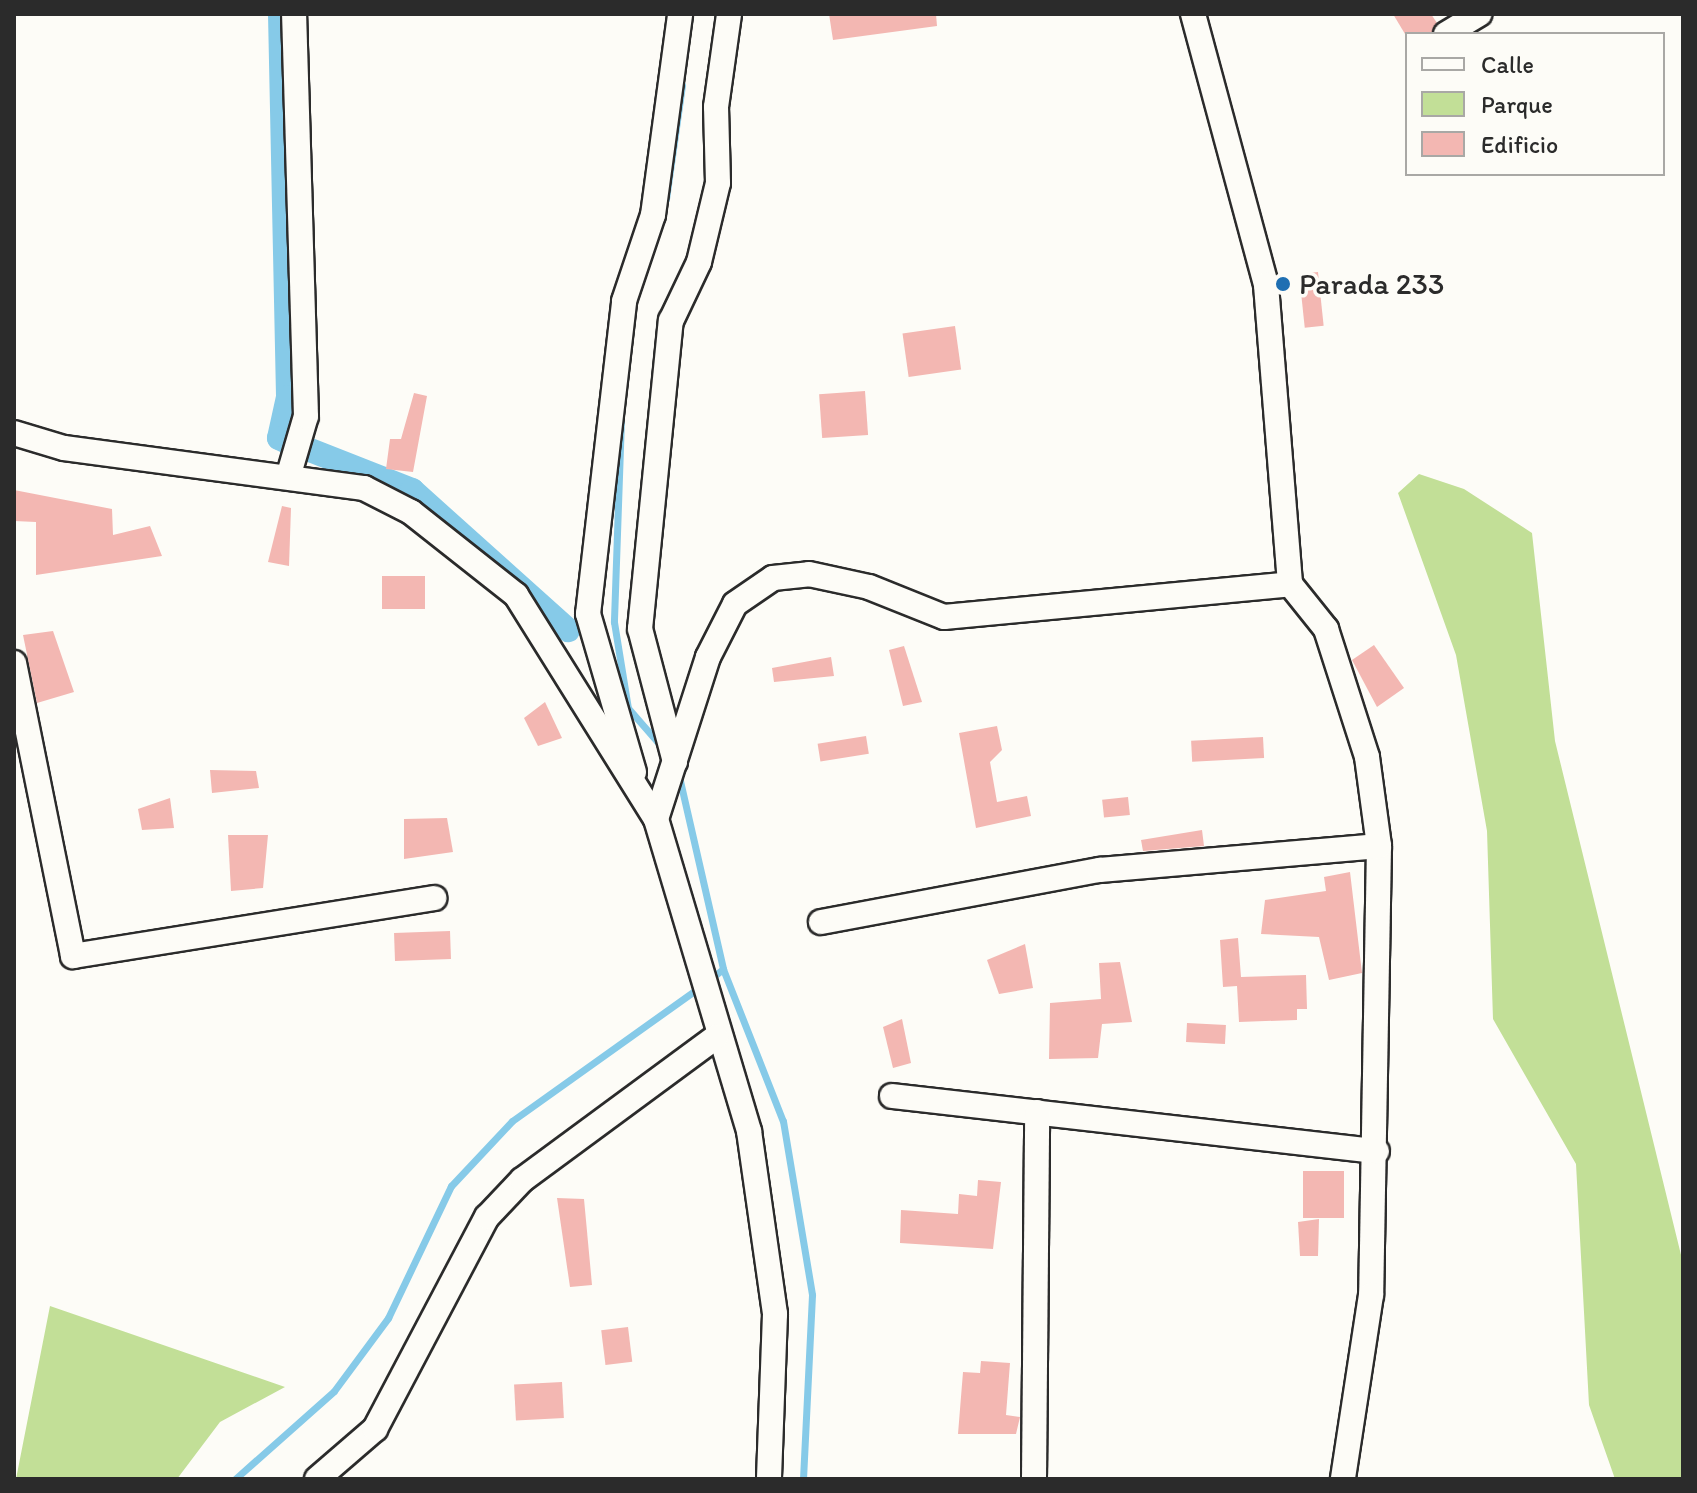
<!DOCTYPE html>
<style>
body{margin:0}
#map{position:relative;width:1697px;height:1493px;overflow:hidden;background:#fdfcf7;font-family:Itim,sans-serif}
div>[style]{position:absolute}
.green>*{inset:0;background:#c2df97}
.stream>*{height:7px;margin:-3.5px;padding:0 3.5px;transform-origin:3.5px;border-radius:3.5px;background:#86cae8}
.canal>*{height:24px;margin:-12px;padding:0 12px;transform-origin:12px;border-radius:12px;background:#86cae8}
.building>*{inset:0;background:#f3b7b2;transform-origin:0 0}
.roads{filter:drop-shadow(2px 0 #2b2b2b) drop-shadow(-2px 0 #2b2b2b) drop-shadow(0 2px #2b2b2b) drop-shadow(0 -2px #2b2b2b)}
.street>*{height:24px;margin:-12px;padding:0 12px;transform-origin:12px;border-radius:12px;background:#fdfcf7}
.dots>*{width:22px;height:22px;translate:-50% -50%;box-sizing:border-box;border:4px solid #fdfcf7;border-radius:50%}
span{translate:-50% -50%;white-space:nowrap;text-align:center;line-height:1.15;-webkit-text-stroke:7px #fdfcf7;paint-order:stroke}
.poi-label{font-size:30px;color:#2b2b2b}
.left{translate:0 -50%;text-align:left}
.frame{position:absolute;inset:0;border:16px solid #2b2b2b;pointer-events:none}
.legend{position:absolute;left:1405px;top:32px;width:260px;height:144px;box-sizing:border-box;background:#fdfcf7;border:2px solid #a9a8a5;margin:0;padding:10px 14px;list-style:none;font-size:24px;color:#2b2b2b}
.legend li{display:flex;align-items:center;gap:16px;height:40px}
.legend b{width:40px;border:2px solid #a9a8a5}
</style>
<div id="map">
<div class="green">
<i style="clip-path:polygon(1419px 474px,1464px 489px,1532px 533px,1555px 741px,1683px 1263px,1683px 1479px,1615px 1479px,1589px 1405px,1576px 1164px,1493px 1019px,1487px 831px,1456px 655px,1398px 493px)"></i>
<i style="clip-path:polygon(50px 1306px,285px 1387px,220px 1422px,177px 1479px,16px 1479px)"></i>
</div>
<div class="stream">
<i style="left:666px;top:199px;width:115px;rotate:-82deg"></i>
<i style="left:621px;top:419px;width:203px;rotate:92deg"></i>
<i style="left:614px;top:622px;width:87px;rotate:80.8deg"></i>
<i style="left:628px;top:708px;width:50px;rotate:49deg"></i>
<i style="left:678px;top:772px;width:202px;rotate:77.1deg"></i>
<i style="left:723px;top:969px;width:18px;rotate:142deg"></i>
<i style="left:723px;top:969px;width:163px;rotate:68.5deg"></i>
<i style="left:783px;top:1121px;width:176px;rotate:80.5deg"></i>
<i style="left:812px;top:1295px;width:184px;rotate:92.8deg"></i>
<i style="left:235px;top:1479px;width:132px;rotate:-41.6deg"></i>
<i style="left:334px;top:1391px;width:91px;rotate:-53.5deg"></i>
<i style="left:388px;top:1318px;width:146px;rotate:-64.5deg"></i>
<i style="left:451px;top:1186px;width:89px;rotate:-46.8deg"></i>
<i style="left:512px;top:1121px;width:231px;rotate:-35.5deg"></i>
</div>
<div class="canal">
<i style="left:280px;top:14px;width:383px;rotate:88.8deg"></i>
<i style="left:288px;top:397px;width:42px;rotate:102.4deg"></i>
<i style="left:279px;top:438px;width:7px;rotate:27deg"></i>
<i style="left:310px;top:450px;width:110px;rotate:21.4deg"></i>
<i style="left:412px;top:490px;width:210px;rotate:41.9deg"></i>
</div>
<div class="building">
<i style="clip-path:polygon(829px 14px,936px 14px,937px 26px,833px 40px)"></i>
<i style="clip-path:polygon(1393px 14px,1431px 14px,1437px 23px,1431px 34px,1405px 34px)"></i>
<i style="left:1318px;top:272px;width:54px;height:19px;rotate:84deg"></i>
<i style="left:955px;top:326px;width:44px;height:53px;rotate:82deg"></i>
<i style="left:865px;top:391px;width:44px;height:46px;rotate:86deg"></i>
<i style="clip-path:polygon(414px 393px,427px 396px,413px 472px,386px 469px,390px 439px,401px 439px)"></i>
<i style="clip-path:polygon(14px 490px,112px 509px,113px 535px,150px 526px,162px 556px,36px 575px,36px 522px,14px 521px)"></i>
<i style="clip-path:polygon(282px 506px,291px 508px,289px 566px,268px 562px)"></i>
<i style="left:382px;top:576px;width:43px;height:33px"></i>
<i style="clip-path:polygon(53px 631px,74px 692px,37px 703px,23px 635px)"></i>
<i style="clip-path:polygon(1374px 645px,1404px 688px,1377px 707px,1352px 660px)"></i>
<i style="clip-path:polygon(904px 646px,922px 702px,903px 706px,889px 650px)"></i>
<i style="clip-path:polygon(831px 657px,834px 676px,774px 682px,772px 668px)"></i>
<i style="clip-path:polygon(545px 702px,562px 738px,538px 746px,524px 718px)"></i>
<i style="clip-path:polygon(997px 726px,1002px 750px,990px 762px,997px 802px,1027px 796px,1031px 816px,976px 828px,959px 733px)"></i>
<i style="left:866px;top:736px;width:18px;height:49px;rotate:81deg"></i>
<i style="left:1263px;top:737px;width:21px;height:72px;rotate:87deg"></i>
<i style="clip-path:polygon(210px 770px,256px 771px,259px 788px,212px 793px)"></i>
<i style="left:1128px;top:797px;width:18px;height:26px;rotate:84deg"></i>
<i style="clip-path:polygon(170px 798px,174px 828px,142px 830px,138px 809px)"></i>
<i style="clip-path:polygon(447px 818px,453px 852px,404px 859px,404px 819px)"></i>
<i style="clip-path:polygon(1202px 830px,1204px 846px,1143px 851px,1141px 840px)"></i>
<i style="clip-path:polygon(228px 835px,268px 835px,263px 888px,231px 891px)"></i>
<i style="clip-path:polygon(1350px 872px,1362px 973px,1329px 980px,1319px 937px,1261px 934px,1265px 900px,1326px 891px,1324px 877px)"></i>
<i style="left:450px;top:931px;width:28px;height:56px;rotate:88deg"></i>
<i style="clip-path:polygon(1238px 938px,1241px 977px,1306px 975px,1307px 1009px,1297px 1009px,1297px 1020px,1239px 1022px,1237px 986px,1223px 987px,1220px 940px)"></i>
<i style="clip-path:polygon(1025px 944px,1033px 988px,999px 994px,987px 960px)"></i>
<i style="clip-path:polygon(1120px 962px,1132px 1022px,1102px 1024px,1098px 1058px,1049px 1059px,1050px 1003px,1101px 999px,1099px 963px)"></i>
<i style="clip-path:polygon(902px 1019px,911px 1063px,893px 1068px,883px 1027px)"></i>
<i style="left:1187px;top:1023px;width:39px;height:19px;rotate:3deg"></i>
<i style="left:1344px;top:1171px;width:47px;height:41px;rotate:90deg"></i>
<i style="clip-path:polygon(978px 1180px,1001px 1182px,993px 1249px,900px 1243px,901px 1210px,958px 1214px,959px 1194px,977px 1196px)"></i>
<i style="clip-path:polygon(557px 1198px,584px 1199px,592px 1285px,570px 1287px)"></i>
<i style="clip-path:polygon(1319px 1219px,1318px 1256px,1300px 1256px,1298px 1222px)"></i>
<i style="left:628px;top:1327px;width:35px;height:27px;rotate:83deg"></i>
<i style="clip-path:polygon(981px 1361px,1010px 1363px,1006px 1415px,1020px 1417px,1016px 1434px,958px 1434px,963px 1372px,980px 1373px)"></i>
<i style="left:562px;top:1382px;width:36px;height:48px;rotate:87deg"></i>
</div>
<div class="roads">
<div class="street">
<i style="left:1193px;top:14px;width:281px;rotate:74.9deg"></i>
<i style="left:1266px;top:285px;width:300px;rotate:85.4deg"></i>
<i style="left:1290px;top:584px;width:58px;rotate:51.3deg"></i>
<i style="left:1326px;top:629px;width:134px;rotate:72.2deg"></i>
<i style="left:1367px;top:757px;width:90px;rotate:82.3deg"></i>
<i style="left:1379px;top:846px;width:449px;rotate:91deg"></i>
<i style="left:1371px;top:1295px;width:186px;rotate:98.7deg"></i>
<i style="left:1446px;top:34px;width:39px;rotate:-31deg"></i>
<i style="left:14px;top:433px;width:52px;rotate:16.7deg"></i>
<i style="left:64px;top:448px;width:303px;rotate:7.6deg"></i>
<i style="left:364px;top:488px;width:53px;rotate:27.1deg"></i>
<i style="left:411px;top:512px;width:134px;rotate:38.3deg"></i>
<i style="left:516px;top:595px;width:264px;rotate:58deg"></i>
<i style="left:656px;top:819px;width:326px;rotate:73.4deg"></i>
<i style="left:749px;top:1131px;width:185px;rotate:81.9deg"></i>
<i style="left:775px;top:1314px;width:165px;rotate:92.1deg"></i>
<i style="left:289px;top:474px;width:60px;rotate:-73.7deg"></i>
<i style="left:306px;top:416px;width:402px;rotate:-91.7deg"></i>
<i style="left:14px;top:663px;width:299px;rotate:78.6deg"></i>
<i style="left:73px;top:956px;width:366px;rotate:-9.1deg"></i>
<i style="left:675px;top:762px;width:138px;rotate:-104.7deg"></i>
<i style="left:640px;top:629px;width:310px;rotate:-84.3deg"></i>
<i style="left:671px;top:321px;width:65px;rotate:-64.6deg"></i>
<i style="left:699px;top:262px;width:81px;rotate:-76.5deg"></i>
<i style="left:718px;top:183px;width:76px;rotate:-91.5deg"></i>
<i style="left:716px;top:107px;width:94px;rotate:-82deg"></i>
<i style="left:634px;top:772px;width:165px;rotate:-106.2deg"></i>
<i style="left:588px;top:614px;width:315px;rotate:-83.4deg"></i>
<i style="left:624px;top:301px;width:91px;rotate:-71.4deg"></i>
<i style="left:653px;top:215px;width:203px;rotate:-82.3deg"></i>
<i style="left:656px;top:819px;width:170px;rotate:-72.2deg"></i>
<i style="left:708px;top:657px;width:59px;rotate:-63deg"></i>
<i style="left:735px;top:604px;width:46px;rotate:-34.4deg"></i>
<i style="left:773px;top:578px;width:36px;rotate:-6deg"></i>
<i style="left:809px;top:574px;width:61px;rotate:12.2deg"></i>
<i style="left:869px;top:587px;width:81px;rotate:21.8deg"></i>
<i style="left:944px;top:617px;width:348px;rotate:-5.4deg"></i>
<i style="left:821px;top:922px;width:284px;rotate:-10.6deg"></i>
<i style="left:1100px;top:870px;width:280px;rotate:-4.9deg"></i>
<i style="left:892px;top:1096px;width:488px;rotate:6.5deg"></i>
<i style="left:317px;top:1479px;width:77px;rotate:-40.8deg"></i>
<i style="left:375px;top:1429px;width:240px;rotate:-62.2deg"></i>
<i style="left:487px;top:1217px;width:51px;rotate:-46.6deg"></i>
<i style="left:522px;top:1180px;width:241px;rotate:-36.4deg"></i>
<i style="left:1034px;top:1479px;width:367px;rotate:-89.5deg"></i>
</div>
</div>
<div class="dots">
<i style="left:1283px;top:284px;background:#1f6fb2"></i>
</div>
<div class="poi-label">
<span class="left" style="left:1299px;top:284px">Parada 233</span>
</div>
<div class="frame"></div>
<ul class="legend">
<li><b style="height:10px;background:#fdfcf7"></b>Calle</li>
<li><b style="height:22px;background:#c2df97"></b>Parque</li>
<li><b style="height:22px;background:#f3b7b2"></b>Edificio</li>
</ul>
</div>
